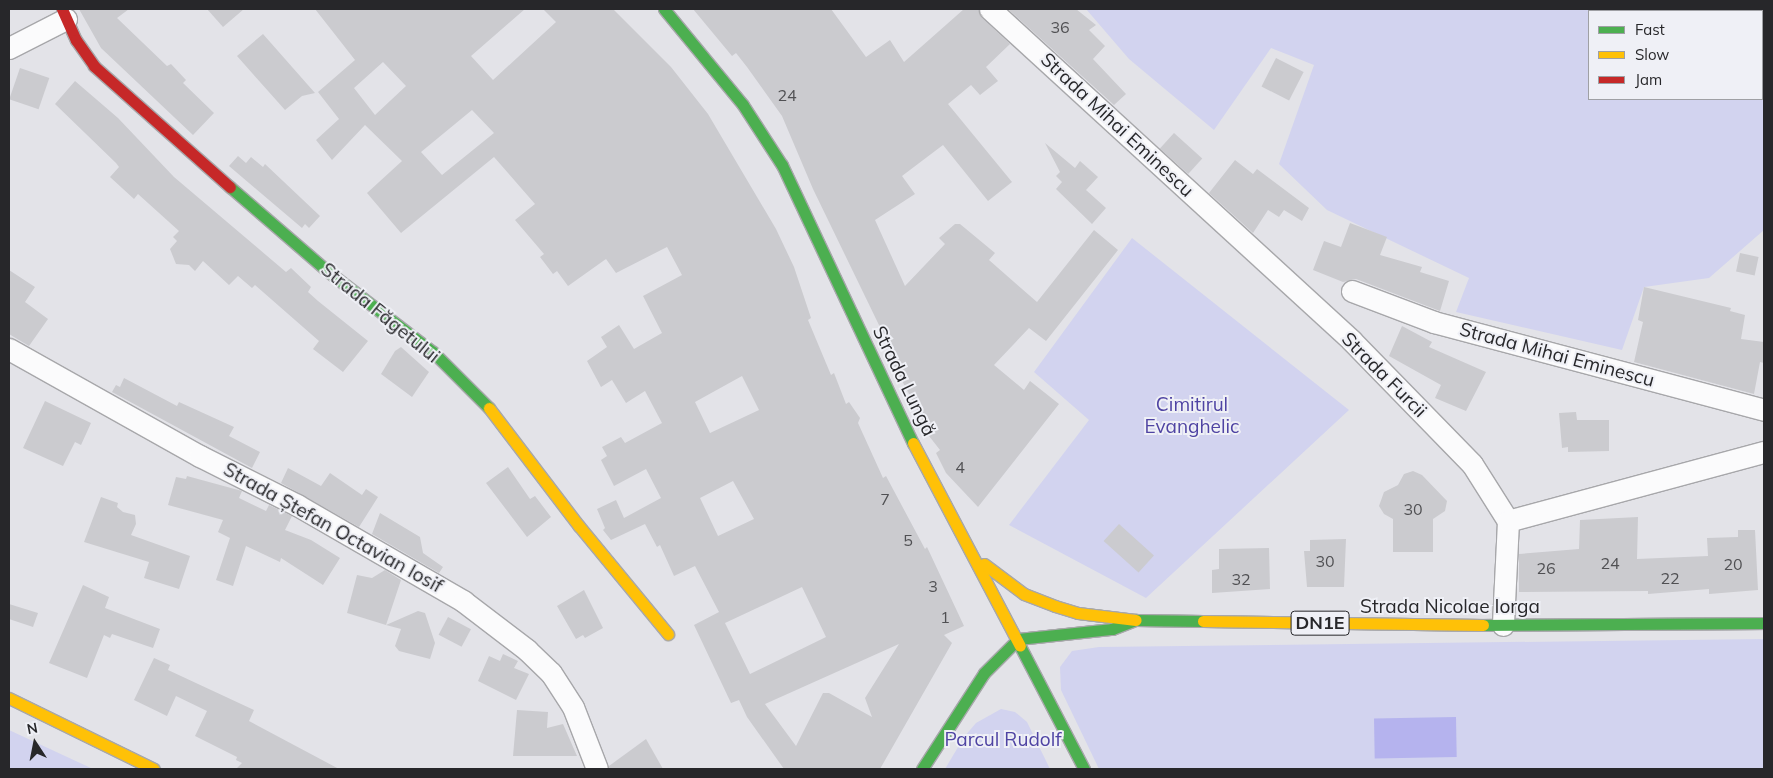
<!DOCTYPE html>
<meta charset="utf-8">
<style>
body{margin:0}
#map{position:relative;width:1773px;height:778px;overflow:hidden;background:#e3e3e8;font-family:Mulish,sans-serif}
div>[style]{position:absolute}
.green>*{inset:0;background:#d2d3ef}
.water>*{inset:0;background:#b5b3ee;transform-origin:0 0}
.building>*{inset:0;background:#cbcbcf;transform-origin:0 0}
.roads{filter:drop-shadow(1px 0 #a7a7aa) drop-shadow(-1px 0 #a7a7aa) drop-shadow(0 1px #a7a7aa) drop-shadow(0 -1px #a7a7aa)}
.street>*{height:21px;margin:-10.5px;padding:0 10.5px;transform-origin:10.5px;border-radius:10.5px;background:#fbfbfc}
.fast>*{height:11px;margin:-5.5px;padding:0 5.5px;transform-origin:5.5px;border-radius:5.5px;background:#4caf50}
.slow>*{height:11px;margin:-5.5px;padding:0 5.5px;transform-origin:5.5px;border-radius:5.5px;background:#ffc107}
.jam>*{height:11px;margin:-5.5px;padding:0 5.5px;transform-origin:5.5px;border-radius:5.5px;background:#c62828}
span{translate:-50% -50%;white-space:nowrap;text-align:center;line-height:1.15;-webkit-text-stroke:4px #eff0f6;paint-order:stroke}
.number-label{font-size:16px;color:#505053}
.number-label span{-webkit-text-stroke-width:0}
.shield-label span{padding:1px 4px;background:#eff0f6;border:1px solid;border-radius:4px;-webkit-text-stroke-width:0}
.shield-label{font-size:18px;color:#27272a;font-weight:700}
.street-label{font-size:19px;color:#27272a}
.park-label{font-size:19px;color:#4f44a3}
.frame{position:absolute;inset:0;border:10px solid #27272a;pointer-events:none}
.legend{position:absolute;left:1588px;top:10px;width:175px;height:90px;box-sizing:border-box;background:#eff0f6;border:1px solid #9fa0a4;margin:0;padding:6px 9px;list-style:none;font-size:15px;color:#27272a}
.legend li{display:flex;align-items:center;gap:10px;height:25px}
.legend b{width:25px;border:1px solid #9fa0a4}
.north{position:absolute;left:10px;top:718px;width:50px;height:50px;-webkit-text-stroke:4px #eff0f6;paint-order:stroke;rotate:349deg;font-size:14px;font-weight:700;line-height:20px;text-align:center;color:#27272a}
.north::after{content:'';display:block;margin:auto;width:18px;height:22px;background:#27272a;clip-path:polygon(50% 0,100% 100%,50% 72%,0 100%)}
</style>
<div id="map">
<div class="green">
<i style="clip-path:polygon(evenodd,1086px 9px,1764px 9px,1764px 230px,1709px 278px,1644px 287px,1622px 350px,1456px 312px,1469px 278px,1327px 210px,1279px 164px,1314px 65px,1271px 48px,1214px 130px,1129px 59px,1086px 9px,1589px 11px,1762px 11px,1762px 99px,1589px 99px,1589px 11px)"></i>
<i style="clip-path:polygon(1132px 238px,1349px 410px,1146px 598px,1009px 525px,1089px 420px,1034px 372px)"></i>
<i style="clip-path:polygon(1764px 639px,1764px 769px,1099px 769px,1061px 690px,1060px 667px,1072px 651px,1099px 647px)"></i>
<i style="clip-path:polygon(1001px 709px,1015px 712px,1027px 722px,1050px 769px,945px 769px,964px 737px,976px 723px)"></i>
<i style="clip-path:polygon(9px 730px,93px 769px,9px 769px)"></i>
</div>
<div class="water">
<i style="left:1456px;top:717px;width:40px;height:82px;rotate:89deg"></i>
</div>
<div class="building">
<i style="clip-path:polygon(79px 9px,129px 9px,117px 18px,167px 66px,171px 64px,186px 80px,183px 83px,214px 113px,193px 135px,101px 48px)"></i>
<i style="clip-path:polygon(207px 9px,244px 9px,223px 27px)"></i>
<i style="clip-path:polygon(evenodd,315px 9px,525px 9px,471px 56px,493px 80px,556px 22px,543px 9px,613px 9px,671px 67px,708px 114px,776px 229px,794px 267px,811px 318px,808px 320px,831px 375px,834px 373px,846px 404px,849px 402px,860px 418px,858px 423px,883px 478px,886px 476px,925px 549px,927px 547px,964px 626px,944px 635px,952px 643px,880px 769px,784px 769px,747px 717px,739px 700px,731px 703px,694px 625px,719px 612px,695px 566px,674px 576px,660px 545px,657px 547px,645px 524px,611px 540px,603px 530px,605px 528px,597px 509px,616px 500px,624px 518px,661px 498px,646px 469px,614px 486px,601px 460px,607px 456px,602px 447px,621px 437px,625px 443px,662px 423px,645px 391px,626px 403px,612px 380px,601px 387px,587px 361px,607px 347px,601px 337px,619px 325px,634px 349px,662px 333px,643px 296px,682px 275px,667px 247px,616px 273px,606px 259px,568px 286px,557px 271px,553px 274px,540px 257px,544px 254px,515px 220px,535px 204px,494px 157px,401px 233px,367px 193px,402px 161px,365px 125px,332px 160px,316px 140px,339px 119px,318px 92px,355px 60px,315px 9px,383px 62px,406px 86px,375px 115px,354px 88px,383px 62px,315px 9px,472px 110px,494px 133px,442px 175px,421px 152px,472px 110px,315px 9px,742px 376px,759px 410px,710px 433px,695px 402px,742px 376px,315px 9px,733px 481px,754px 519px,718px 536px,700px 498px,733px 481px,315px 9px,802px 587px,826px 637px,750px 674px,725px 623px,802px 587px,315px 9px,899px 644px,865px 698px,872px 717px,829px 693px,823px 693px,796px 746px,765px 704px,899px 644px)"></i>
<i style="clip-path:polygon(693px 9px,831px 9px,866px 57px,890px 40px,904px 62px,964px 9px,978px 9px,982px 18px,1010px 44px,986px 67px,998px 81px,980px 95px,971px 85px,948px 104px,1012px 182px,988px 201px,943px 145px,902px 176px,915px 194px,875px 220px,905px 286px,945px 244px,939px 238px,955px 224px,960px 224px,995px 253px,989px 260px,1037px 302px,1094px 230px,1118px 250px,1046px 341px,1029px 328px,994px 365px,1024px 390px,1030px 381px,1059px 404px,978px 507px,946px 473px,936px 453px,940px 450px,922px 427px,925px 424px,891px 360px,894px 356px,813px 189px,782px 116px,747px 67px,736px 53px,732px 56px)"></i>
<i style="clip-path:polygon(1008px 9px,1076px 9px,1096px 25px,1089px 30px,1105px 46px,1093px 59px,1126px 94px,1114px 105px)"></i>
<i style="clip-path:polygon(263px 34px,315px 93px,302px 96px,285px 110px,237px 56px)"></i>
<i style="left:1276px;top:58px;width:31px;height:32px;rotate:27deg"></i>
<i style="left:20px;top:68px;width:31px;height:33px;rotate:19deg"></i>
<i style="clip-path:polygon(75px 81px,118px 118px,174px 177px,286px 272px,291px 268px,311px 287px,308px 292px,318px 301px,368px 341px,343px 372px,313px 349px,319px 341px,255px 285px,252px 288px,238px 276px,229px 285px,203px 261px,195px 271px,189px 265px,176px 264px,170px 249px,177px 241px,173px 237px,179px 231px,138px 194px,134px 199px,110px 177px,119px 167px,116px 163px,55px 104px)"></i>
<i style="left:1174px;top:133px;width:38px;height:21px;rotate:42deg"></i>
<i style="clip-path:polygon(1045px 143px,1075px 168px,1080px 161px,1098px 177px,1086px 190px,1106px 208px,1092px 224px,1056px 189px,1062px 182px,1056px 176px,1060px 172px)"></i>
<i style="clip-path:polygon(238px 156px,246px 163px,251px 157px,263px 167px,265px 164px,320px 216px,309px 228px,305px 224px,302px 228px,229px 166px)"></i>
<i style="clip-path:polygon(1235px 160px,1253px 174px,1257px 169px,1309px 208px,1302px 221px,1284px 210px,1279px 217px,1268px 210px,1253px 233px,1209px 193px)"></i>
<i style="clip-path:polygon(1350px 223px,1387px 237px,1380px 255px,1422px 267px,1420px 272px,1449px 281px,1440px 311px,1356px 279px,1343px 282px,1313px 270px,1324px 241px,1341px 247px)"></i>
<i style="left:1740px;top:253px;width:19px;height:19px;rotate:12deg"></i>
<i style="clip-path:polygon(9px 270px,35px 287px,25px 302px,48px 319px,29px 346px,9px 334px)"></i>
<i style="clip-path:polygon(1644px 287px,1731px 308px,1730px 311px,1745px 315px,1741px 339px,1764px 342px,1764px 363px,1760px 362px,1754px 394px,1634px 362px,1643px 322px,1638px 320px)"></i>
<i style="clip-path:polygon(1402px 326px,1432px 342px,1429px 347px,1486px 372px,1466px 411px,1435px 398px,1441px 385px,1389px 356px)"></i>
<i style="clip-path:polygon(401px 347px,429px 372px,412px 397px,381px 374px,395px 351px)"></i>
<i style="clip-path:polygon(124px 378px,177px 406px,179px 402px,234px 427px,229px 436px,260px 452px,252px 468px,112px 392px,116px 385px,120px 387px)"></i>
<i style="clip-path:polygon(45px 401px,91px 423px,81px 445px,75px 442px,63px 466px,23px 448px)"></i>
<i style="clip-path:polygon(1576px 412px,1577px 420px,1609px 420px,1609px 451px,1568px 452px,1568px 447px,1562px 448px,1559px 413px)"></i>
<i style="clip-path:polygon(508px 467px,530px 499px,535px 496px,551px 517px,527px 537px,486px 483px)"></i>
<i style="clip-path:polygon(288px 468px,321px 486px,330px 473px,362px 495px,366px 489px,378px 497px,359px 527px,281px 483px)"></i>
<i style="clip-path:polygon(1413px 471px,1422px 475px,1447px 501px,1445px 511px,1433px 519px,1433px 552px,1393px 552px,1393px 519px,1384px 514px,1379px 506px,1384px 492px,1398px 485px,1404px 474px)"></i>
<i style="clip-path:polygon(187px 476px,242px 491px,239px 498px,266px 511px,269px 505px,292px 516px,285px 530px,311px 540px,340px 558px,323px 585px,281px 558px,280px 562px,246px 546px,233px 586px,216px 580px,230px 538px,218px 532px,223px 520px,168px 505px,176px 477px,186px 479px)"></i>
<i style="clip-path:polygon(101px 497px,118px 503px,117px 507px,123px 512px,135px 515px,136px 524px,131px 535px,190px 556px,179px 589px,144px 578px,149px 562px,84px 542px)"></i>
<i style="clip-path:polygon(380px 513px,420px 537px,423px 553px,443px 567px,439px 573px,372px 534px)"></i>
<i style="clip-path:polygon(1638px 517px,1637px 559px,1708px 556px,1707px 538px,1738px 537px,1738px 530px,1755px 530px,1758px 590px,1709px 594px,1709px 589px,1648px 594px,1648px 591px,1519px 592px,1519px 554px,1579px 549px,1580px 520px)"></i>
<i style="left:1119px;top:524px;width:47px;height:23px;rotate:42deg"></i>
<i style="clip-path:polygon(1346px 539px,1344px 587px,1307px 587px,1304px 551px,1310px 551px,1310px 540px)"></i>
<i style="clip-path:polygon(1269px 548px,1270px 589px,1212px 593px,1212px 570px,1219px 569px,1219px 549px)"></i>
<i style="clip-path:polygon(385px 570px,401px 580px,386px 625px,347px 613px,357px 575px,372px 578px)"></i>
<i style="clip-path:polygon(83px 585px,109px 597px,105px 608px,160px 629px,153px 648px,112px 634px,110px 638px,104px 635px,87px 678px,49px 663px)"></i>
<i style="clip-path:polygon(584px 590px,603px 628px,585px 638px,583px 635px,576px 639px,557px 606px)"></i>
<i style="clip-path:polygon(9px 604px,38px 613px,33px 627px,9px 619px)"></i>
<i style="clip-path:polygon(418px 611px,425px 613px,435px 643px,430px 659px,399px 651px,395px 646px,401px 629px,386px 625px)"></i>
<i style="left:448px;top:617px;width:26px;height:20px;rotate:28deg"></i>
<i style="clip-path:polygon(503px 654px,518px 661px,514px 668px,529px 674px,516px 700px,478px 681px,489px 656px,500px 661px)"></i>
<i style="clip-path:polygon(154px 658px,170px 665px,168px 670px,254px 710px,249px 721px,339px 769px,236px 769px,242px 763px,236px 760px,237px 757px,195px 736px,207px 711px,176px 696px,167px 716px,134px 700px)"></i>
<i style="clip-path:polygon(517px 710px,548px 712px,547px 728px,563px 724px,577px 756px,513px 756px)"></i>
<i style="clip-path:polygon(646px 739px,663px 769px,609px 769px,609px 766px)"></i>
</div>
<div class="roads">
<div class="street">
<i style="left:990px;top:9px;width:490px;rotate:42.5deg"></i>
<i style="left:1351px;top:340px;width:173px;rotate:45.7deg"></i>
<i style="left:1472px;top:464px;width:67px;rotate:57.7deg"></i>
<i style="left:1508px;top:521px;width:104px;rotate:92.8deg"></i>
<i style="left:9px;top:48px;width:64px;rotate:-27deg"></i>
<i style="left:1352px;top:291px;width:88px;rotate:20.7deg"></i>
<i style="left:1434px;top:322px;width:342px;rotate:14.9deg"></i>
<i style="left:9px;top:349px;width:219px;rotate:29.3deg"></i>
<i style="left:200px;top:456px;width:109px;rotate:26.8deg"></i>
<i style="left:297px;top:505px;width:192px;rotate:30deg"></i>
<i style="left:463px;top:601px;width:81px;rotate:37.4deg"></i>
<i style="left:527px;top:650px;width:33px;rotate:44deg"></i>
<i style="left:551px;top:673px;width:40px;rotate:57.1deg"></i>
<i style="left:573px;top:707px;width:66px;rotate:68.8deg"></i>
<i style="left:1508px;top:521px;width:265px;rotate:-15.1deg"></i>
</div>
<div class="fast">
<i style="left:664px;top:9px;width:124px;rotate:50.5deg"></i>
<i style="left:743px;top:105px;width:72px;rotate:57deg"></i>
<i style="left:782px;top:165px;width:307px;rotate:64.8deg"></i>
<i style="left:230px;top:187px;width:127px;rotate:40.8deg"></i>
<i style="left:326px;top:270px;width:135px;rotate:37.5deg"></i>
<i style="left:433px;top:352px;width:79px;rotate:45deg"></i>
<i style="left:1483px;top:625px;width:281px;rotate:-0.4deg"></i>
<i style="left:1020px;top:646px;width:139px;rotate:62.5deg"></i>
<i style="left:922px;top:769px;width:114px;rotate:-57.1deg"></i>
<i style="left:984px;top:673px;width:48px;rotate:-45deg"></i>
<i style="left:1018px;top:639px;width:95px;rotate:-6.1deg"></i>
<i style="left:1112px;top:629px;width:26px;rotate:-21deg"></i>
<i style="left:1136px;top:620px;width:67px;rotate:0.9deg"></i>
</div>
<div class="slow">
<i style="left:489px;top:408px;width:148px;rotate:52.7deg"></i>
<i style="left:579px;top:526px;width:140px;rotate:50.5deg"></i>
<i style="left:913px;top:443px;width:229px;rotate:62.2deg"></i>
<i style="left:984px;top:564px;width:50px;rotate:36.9deg"></i>
<i style="left:1024px;top:594px;width:33px;rotate:21deg"></i>
<i style="left:1055px;top:606px;width:24px;rotate:17deg"></i>
<i style="left:1078px;top:613px;width:58px;rotate:6.9deg"></i>
<i style="left:1203px;top:621px;width:280px;rotate:0.8deg"></i>
<i style="left:9px;top:698px;width:161px;rotate:26.1deg"></i>
</div>
<div class="jam">
<i style="left:62px;top:9px;width:34px;rotate:66deg"></i>
<i style="left:76px;top:40px;width:32px;rotate:55deg"></i>
<i style="left:94px;top:66px;width:182px;rotate:41.7deg"></i>
</div>
</div>
<div class="number-label">
<span style="left:1060px;top:27px">36</span>
<span style="left:787px;top:95px">24</span>
<span style="left:960px;top:467px">4</span>
<span style="left:885px;top:499px">7</span>
<span style="left:1413px;top:509px">30</span>
<span style="left:908px;top:540px">5</span>
<span style="left:1325px;top:561px">30</span>
<span style="left:1610px;top:563px">24</span>
<span style="left:1733px;top:564px">20</span>
<span style="left:1546px;top:568px">26</span>
<span style="left:1670px;top:578px">22</span>
<span style="left:1241px;top:579px">32</span>
<span style="left:933px;top:586px">3</span>
<span style="left:945px;top:617px">1</span>
</div>
<div class="shield-label">
<span style="left:1320px;top:623px">DN1E</span>
</div>
<div class="street-label">
<span style="left:1117px;top:125px;rotate:43deg">Strada Mihai Eminescu</span>
<span style="left:380px;top:313px;rotate:39deg">Strada Făgetului</span>
<span style="left:1557px;top:355px;rotate:15deg">Strada Mihai Eminescu</span>
<span style="left:1384px;top:375px;rotate:45deg">Strada Furcii</span>
<span style="left:904px;top:381px;rotate:64deg">Strada Lungă</span>
<span style="left:333px;top:528px;rotate:29deg">Strada Ștefan Octavian Iosif</span>
<span style="left:1450px;top:607px">Strada Nicolae Iorga</span>
</div>
<div class="park-label">
<span style="left:1192px;top:416px">Cimitirul<br>Evanghelic</span>
<span style="left:1003px;top:740px">Parcul Rudolf</span>
</div>
<div class="frame"></div>
<ul class="legend">
<li><b style="height:6px;background:#4caf50"></b>Fast</li>
<li><b style="height:6px;background:#ffc107"></b>Slow</li>
<li><b style="height:6px;background:#c62828"></b>Jam</li>
</ul>
<div class="north">N</div>
</div>
